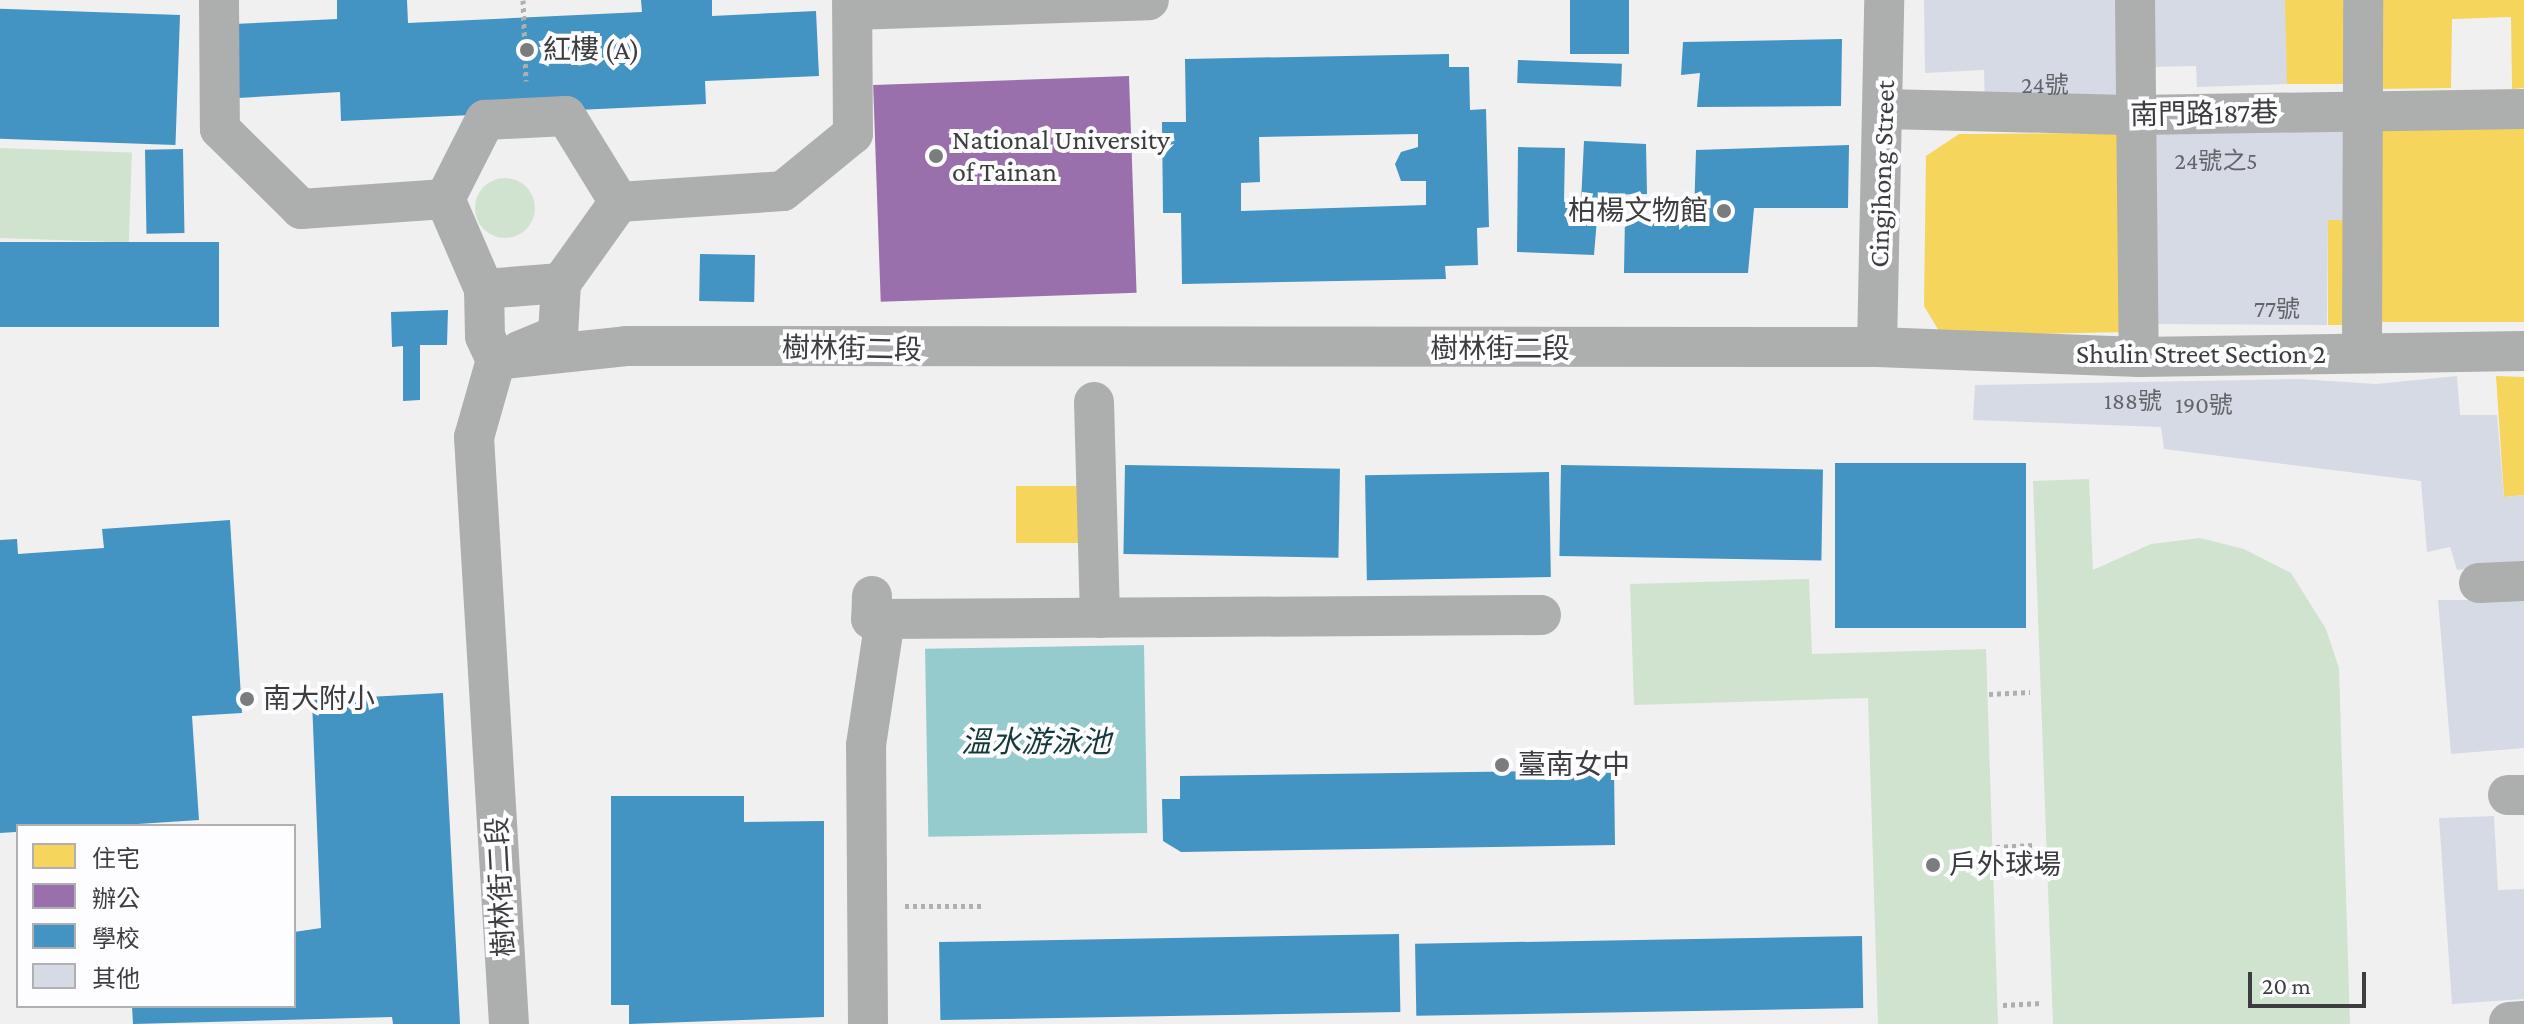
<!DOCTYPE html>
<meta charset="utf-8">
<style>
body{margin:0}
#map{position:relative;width:2524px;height:1024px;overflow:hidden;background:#f0f0f1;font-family:"Crimson Pro","Noto Sans TC",serif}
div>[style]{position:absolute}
.green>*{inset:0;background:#d0e3ce;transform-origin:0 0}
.round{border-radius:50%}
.water>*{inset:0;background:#96cbce;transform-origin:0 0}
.homes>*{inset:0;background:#f6d55c;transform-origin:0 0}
.offices>*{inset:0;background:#9970ab;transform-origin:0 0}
.schools>*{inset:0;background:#4393c3;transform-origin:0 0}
.building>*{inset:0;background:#d6dae4}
.path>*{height:5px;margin-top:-2.5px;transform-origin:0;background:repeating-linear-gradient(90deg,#aeafaf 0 4px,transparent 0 8px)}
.minor>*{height:40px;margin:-20px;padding:0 20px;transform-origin:20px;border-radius:20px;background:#adaeae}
.dots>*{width:22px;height:22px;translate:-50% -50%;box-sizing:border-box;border:4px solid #fdfdff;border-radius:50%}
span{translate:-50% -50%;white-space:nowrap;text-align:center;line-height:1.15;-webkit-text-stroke:8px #fdfdff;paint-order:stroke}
.number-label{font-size:24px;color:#626468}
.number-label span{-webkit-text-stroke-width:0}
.poi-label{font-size:28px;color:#3c3d3e}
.left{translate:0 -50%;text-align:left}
.right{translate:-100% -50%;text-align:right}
.street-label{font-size:28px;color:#3c3d3e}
.water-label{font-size:30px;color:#14393b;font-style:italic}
.legend{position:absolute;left:16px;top:824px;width:280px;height:184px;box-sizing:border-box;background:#fdfdff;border:2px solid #b0b0b2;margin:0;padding:10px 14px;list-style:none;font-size:24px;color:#3c3d3e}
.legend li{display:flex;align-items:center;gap:16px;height:40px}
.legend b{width:40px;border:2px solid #b0b0b2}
.scale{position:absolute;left:2248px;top:972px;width:118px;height:36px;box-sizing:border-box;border:4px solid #3c3d3e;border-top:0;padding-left:10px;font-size:24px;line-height:28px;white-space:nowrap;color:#3c3d3e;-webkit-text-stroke:6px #fdfdff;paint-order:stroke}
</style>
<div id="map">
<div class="green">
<i style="left:0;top:148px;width:132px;height:90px;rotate:2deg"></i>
<i class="round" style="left:475px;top:178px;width:60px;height:60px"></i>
<i style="clip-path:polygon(2089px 479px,2093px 570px,2151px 544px,2200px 538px,2244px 549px,2291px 573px,2326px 629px,2339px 668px,2350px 1024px,2053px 1024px,2033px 481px)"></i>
<i style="clip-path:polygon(1809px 579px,1812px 654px,1986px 649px,1998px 1024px,1878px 1024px,1868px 698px,1634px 705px,1630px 584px)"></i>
</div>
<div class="water">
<i style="left:1144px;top:645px;width:188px;height:219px;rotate:89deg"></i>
</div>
<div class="homes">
<i style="left:2285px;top:0;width:61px;height:84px"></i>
<i style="clip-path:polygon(2376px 0,2524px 0,2524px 88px,2512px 89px,2511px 17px,2452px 19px,2451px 88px,2376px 89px)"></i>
<i style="left:2378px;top:123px;width:146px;height:199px"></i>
<i style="clip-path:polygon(2124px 133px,2125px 332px,1942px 336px,1924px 306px,1926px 156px,1959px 134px)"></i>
<i style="left:2328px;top:220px;width:24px;height:105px"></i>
<i style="clip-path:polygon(2496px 376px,2524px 377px,2524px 495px,2504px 497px)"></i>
<i style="left:1016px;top:486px;width:68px;height:57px"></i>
</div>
<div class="offices">
<i style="left:1129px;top:76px;width:217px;height:256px;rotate:88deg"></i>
</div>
<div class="schools">
<i style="clip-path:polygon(337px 0,407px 0,408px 23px,642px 12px,641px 0,712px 0,712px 16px,816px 11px,819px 76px,705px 81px,706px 104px,341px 121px,340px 92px,238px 98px,234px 24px,337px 19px)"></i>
<i style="left:1570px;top:0;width:59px;height:54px"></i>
<i style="left:180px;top:15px;width:130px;height:180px;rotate:92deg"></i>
<i style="clip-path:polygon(1842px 39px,1841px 106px,1697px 107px,1700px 73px,1681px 75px,1683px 42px)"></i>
<i style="clip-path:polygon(evenodd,1449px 54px,1449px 67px,1469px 67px,1470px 110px,1486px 109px,1489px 227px,1477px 228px,1478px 265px,1445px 266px,1446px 279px,1182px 284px,1181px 213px,1163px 213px,1162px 122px,1186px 122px,1185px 59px,1449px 54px,1418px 134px,1418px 147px,1401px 152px,1395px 164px,1401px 181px,1426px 181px,1426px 205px,1241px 211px,1241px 183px,1260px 182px,1259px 137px,1418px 134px)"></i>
<i style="left:1518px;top:60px;width:104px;height:23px;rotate:2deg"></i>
<i style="clip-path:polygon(1584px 141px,1646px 144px,1647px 194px,1599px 195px,1594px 255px,1517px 252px,1518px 147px,1565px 148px,1564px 202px,1581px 202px)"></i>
<i style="clip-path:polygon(1849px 145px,1848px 208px,1754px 208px,1748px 273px,1624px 273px,1625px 217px,1694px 215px,1696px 150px)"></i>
<i style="left:183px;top:149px;width:84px;height:38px;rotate:89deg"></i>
<i style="left:0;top:242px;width:219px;height:85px"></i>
<i style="left:755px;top:255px;width:47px;height:55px;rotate:91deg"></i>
<i style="clip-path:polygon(448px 310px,447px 345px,420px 345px,420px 400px,403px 401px,403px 346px,392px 347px,391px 312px)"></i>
<i style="left:1835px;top:463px;width:191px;height:165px"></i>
<i style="left:1125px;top:465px;width:215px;height:89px;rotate:1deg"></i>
<i style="left:1561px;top:465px;width:262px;height:91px;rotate:1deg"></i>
<i style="left:1549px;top:472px;width:105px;height:184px;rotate:89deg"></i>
<i style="clip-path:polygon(230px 520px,242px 713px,192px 716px,199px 820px,0 833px,0 540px,17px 539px,18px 554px,104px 548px,102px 529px)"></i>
<i style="clip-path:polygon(443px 693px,460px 1024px,393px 1024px,392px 1017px,133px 1024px,132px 1006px,294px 1006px,294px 932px,321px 928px,312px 700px)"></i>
<i style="clip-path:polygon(1614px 770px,1615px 845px,1181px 852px,1163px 841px,1162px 799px,1180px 799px,1180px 776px)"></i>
<i style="clip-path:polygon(611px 796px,744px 796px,744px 822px,824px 821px,824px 1017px,629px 1024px,629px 1005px,611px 1005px)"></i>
<i style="left:1399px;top:934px;width:78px;height:460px;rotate:89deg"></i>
<i style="left:1862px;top:936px;width:72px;height:447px;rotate:89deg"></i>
</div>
<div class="building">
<i style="clip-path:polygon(1924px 0,2125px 0,2125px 86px,2112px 103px,1985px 106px,1984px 70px,1925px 73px)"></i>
<i style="clip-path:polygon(2150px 0,2285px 0,2287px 84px,2197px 87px,2196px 66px,2151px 67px)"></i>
<i style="clip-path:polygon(2351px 127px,2352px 220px,2328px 220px,2327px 325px,2153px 324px,2152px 129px)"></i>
<i style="clip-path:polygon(2457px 376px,2460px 415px,2497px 415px,2504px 497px,2524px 495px,2524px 563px,2457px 570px,2450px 547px,2427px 552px,2421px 481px,2164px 449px,2161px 427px,1973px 420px,1975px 385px,2299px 379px,2376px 384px)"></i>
<i style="clip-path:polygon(2438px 600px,2524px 600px,2524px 748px,2451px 754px)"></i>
<i style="clip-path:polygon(2494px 816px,2498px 890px,2524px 889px,2524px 999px,2452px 1004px,2439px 818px)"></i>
</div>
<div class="path">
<i style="left:523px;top:0;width:81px;rotate:87.9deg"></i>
<i style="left:1989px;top:694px;width:41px;rotate:-2.8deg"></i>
<i style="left:1996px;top:847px;width:39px;rotate:-3deg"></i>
<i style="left:905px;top:906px;width:80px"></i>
<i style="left:2003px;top:1005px;width:39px;rotate:-3deg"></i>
</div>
<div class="minor">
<i style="left:219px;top:0;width:129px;rotate:89.6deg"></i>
<i style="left:220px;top:129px;width:114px;rotate:44.6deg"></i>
<i style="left:301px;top:209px;width:144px;rotate:-4deg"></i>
<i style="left:2135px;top:0;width:357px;rotate:89.4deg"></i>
<i style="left:853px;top:10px;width:296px;rotate:-1.9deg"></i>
<i style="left:1885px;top:109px;width:251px;rotate:1.4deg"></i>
<i style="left:2136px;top:115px;width:388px;rotate:-0.9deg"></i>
<i style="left:484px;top:289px;width:77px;rotate:-4.5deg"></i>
<i style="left:1877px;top:347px;width:347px;rotate:-88.8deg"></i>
<i style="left:519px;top:351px;width:42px;rotate:-22.3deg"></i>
<i style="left:558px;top:335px;width:52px;rotate:-86.7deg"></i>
<i style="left:561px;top:283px;width:100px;rotate:-54.4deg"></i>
<i style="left:619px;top:202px;width:164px;rotate:-3.8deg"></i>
<i style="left:783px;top:191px;width:90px;rotate:-39.2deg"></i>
<i style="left:853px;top:134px;width:134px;rotate:-90.4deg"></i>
<i style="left:2362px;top:353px;width:353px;rotate:-89.8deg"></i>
<i style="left:496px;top:360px;width:131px;rotate:-6.1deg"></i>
<i style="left:626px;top:346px;width:1251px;rotate:0.05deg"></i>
<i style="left:1877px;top:347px;width:262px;rotate:2.2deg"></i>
<i style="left:2139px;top:357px;width:385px;rotate:-0.9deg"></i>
<i style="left:496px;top:360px;width:80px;rotate:105.9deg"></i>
<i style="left:474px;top:437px;width:588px;rotate:86.59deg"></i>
<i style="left:496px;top:360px;width:26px;rotate:-115deg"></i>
<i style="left:485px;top:336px;width:47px;rotate:-91.2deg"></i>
<i style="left:484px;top:289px;width:98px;rotate:-113.4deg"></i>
<i style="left:445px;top:199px;width:89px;rotate:-63.1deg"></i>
<i style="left:485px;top:120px;width:81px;rotate:-2.8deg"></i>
<i style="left:566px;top:116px;width:101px;rotate:58.4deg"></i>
<i style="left:1094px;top:402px;width:216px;rotate:88.4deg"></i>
<i style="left:2479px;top:583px;width:45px;rotate:-2.5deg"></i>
<i style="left:872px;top:596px;width:23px;rotate:92deg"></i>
<i style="left:871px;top:619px;width:670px;rotate:-0.34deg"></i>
<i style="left:2508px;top:795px;width:16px"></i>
<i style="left:2509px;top:1022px;width:15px;rotate:-4deg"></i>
<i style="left:868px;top:1024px;width:279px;rotate:-90.4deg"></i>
<i style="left:866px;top:745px;width:127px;rotate:-81.4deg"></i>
</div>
<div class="dots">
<i style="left:527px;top:50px;background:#7b7c7d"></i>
<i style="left:936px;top:156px;background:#7b7c7d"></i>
<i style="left:1724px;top:211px;background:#7b7c7d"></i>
<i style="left:247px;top:699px;background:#7b7c7d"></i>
<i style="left:1502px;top:765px;background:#7b7c7d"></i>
<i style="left:1933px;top:865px;background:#7b7c7d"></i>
</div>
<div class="number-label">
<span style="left:2045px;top:85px">24號</span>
<span style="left:2216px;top:161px">24號之5</span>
<span style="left:2277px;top:309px">77號</span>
<span style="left:2133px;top:401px">188號</span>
<span style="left:2204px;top:405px">190號</span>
</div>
<div class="poi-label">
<span class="left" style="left:543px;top:50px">紅樓 (A)</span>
<span class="left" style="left:952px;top:156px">National University<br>of Tainan</span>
<span class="right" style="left:1708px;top:211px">柏楊文物館</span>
<span class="left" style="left:263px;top:699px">南大附小</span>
<span class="left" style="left:1518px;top:765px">臺南女中</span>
<span class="left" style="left:1949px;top:865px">戶外球場</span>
</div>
<div class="street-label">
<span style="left:2204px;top:114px;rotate:-1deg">南門路187巷</span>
<span style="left:1882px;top:174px;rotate:-88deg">Cingjhong Street</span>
<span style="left:852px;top:349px;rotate:1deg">樹林街二段</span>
<span style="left:1500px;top:349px">樹林街二段</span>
<span style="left:2201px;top:354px">Shulin Street Section 2</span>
<span style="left:501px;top:887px;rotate:-93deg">樹林街二段</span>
</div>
<div class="water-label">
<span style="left:1036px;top:742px">溫水游泳池</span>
</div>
<ul class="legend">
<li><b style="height:22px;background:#f6d55c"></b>住宅</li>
<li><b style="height:22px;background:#9970ab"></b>辦公</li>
<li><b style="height:22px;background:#4393c3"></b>學校</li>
<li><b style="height:22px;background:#d6dae4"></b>其他</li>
</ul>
<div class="scale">20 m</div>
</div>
